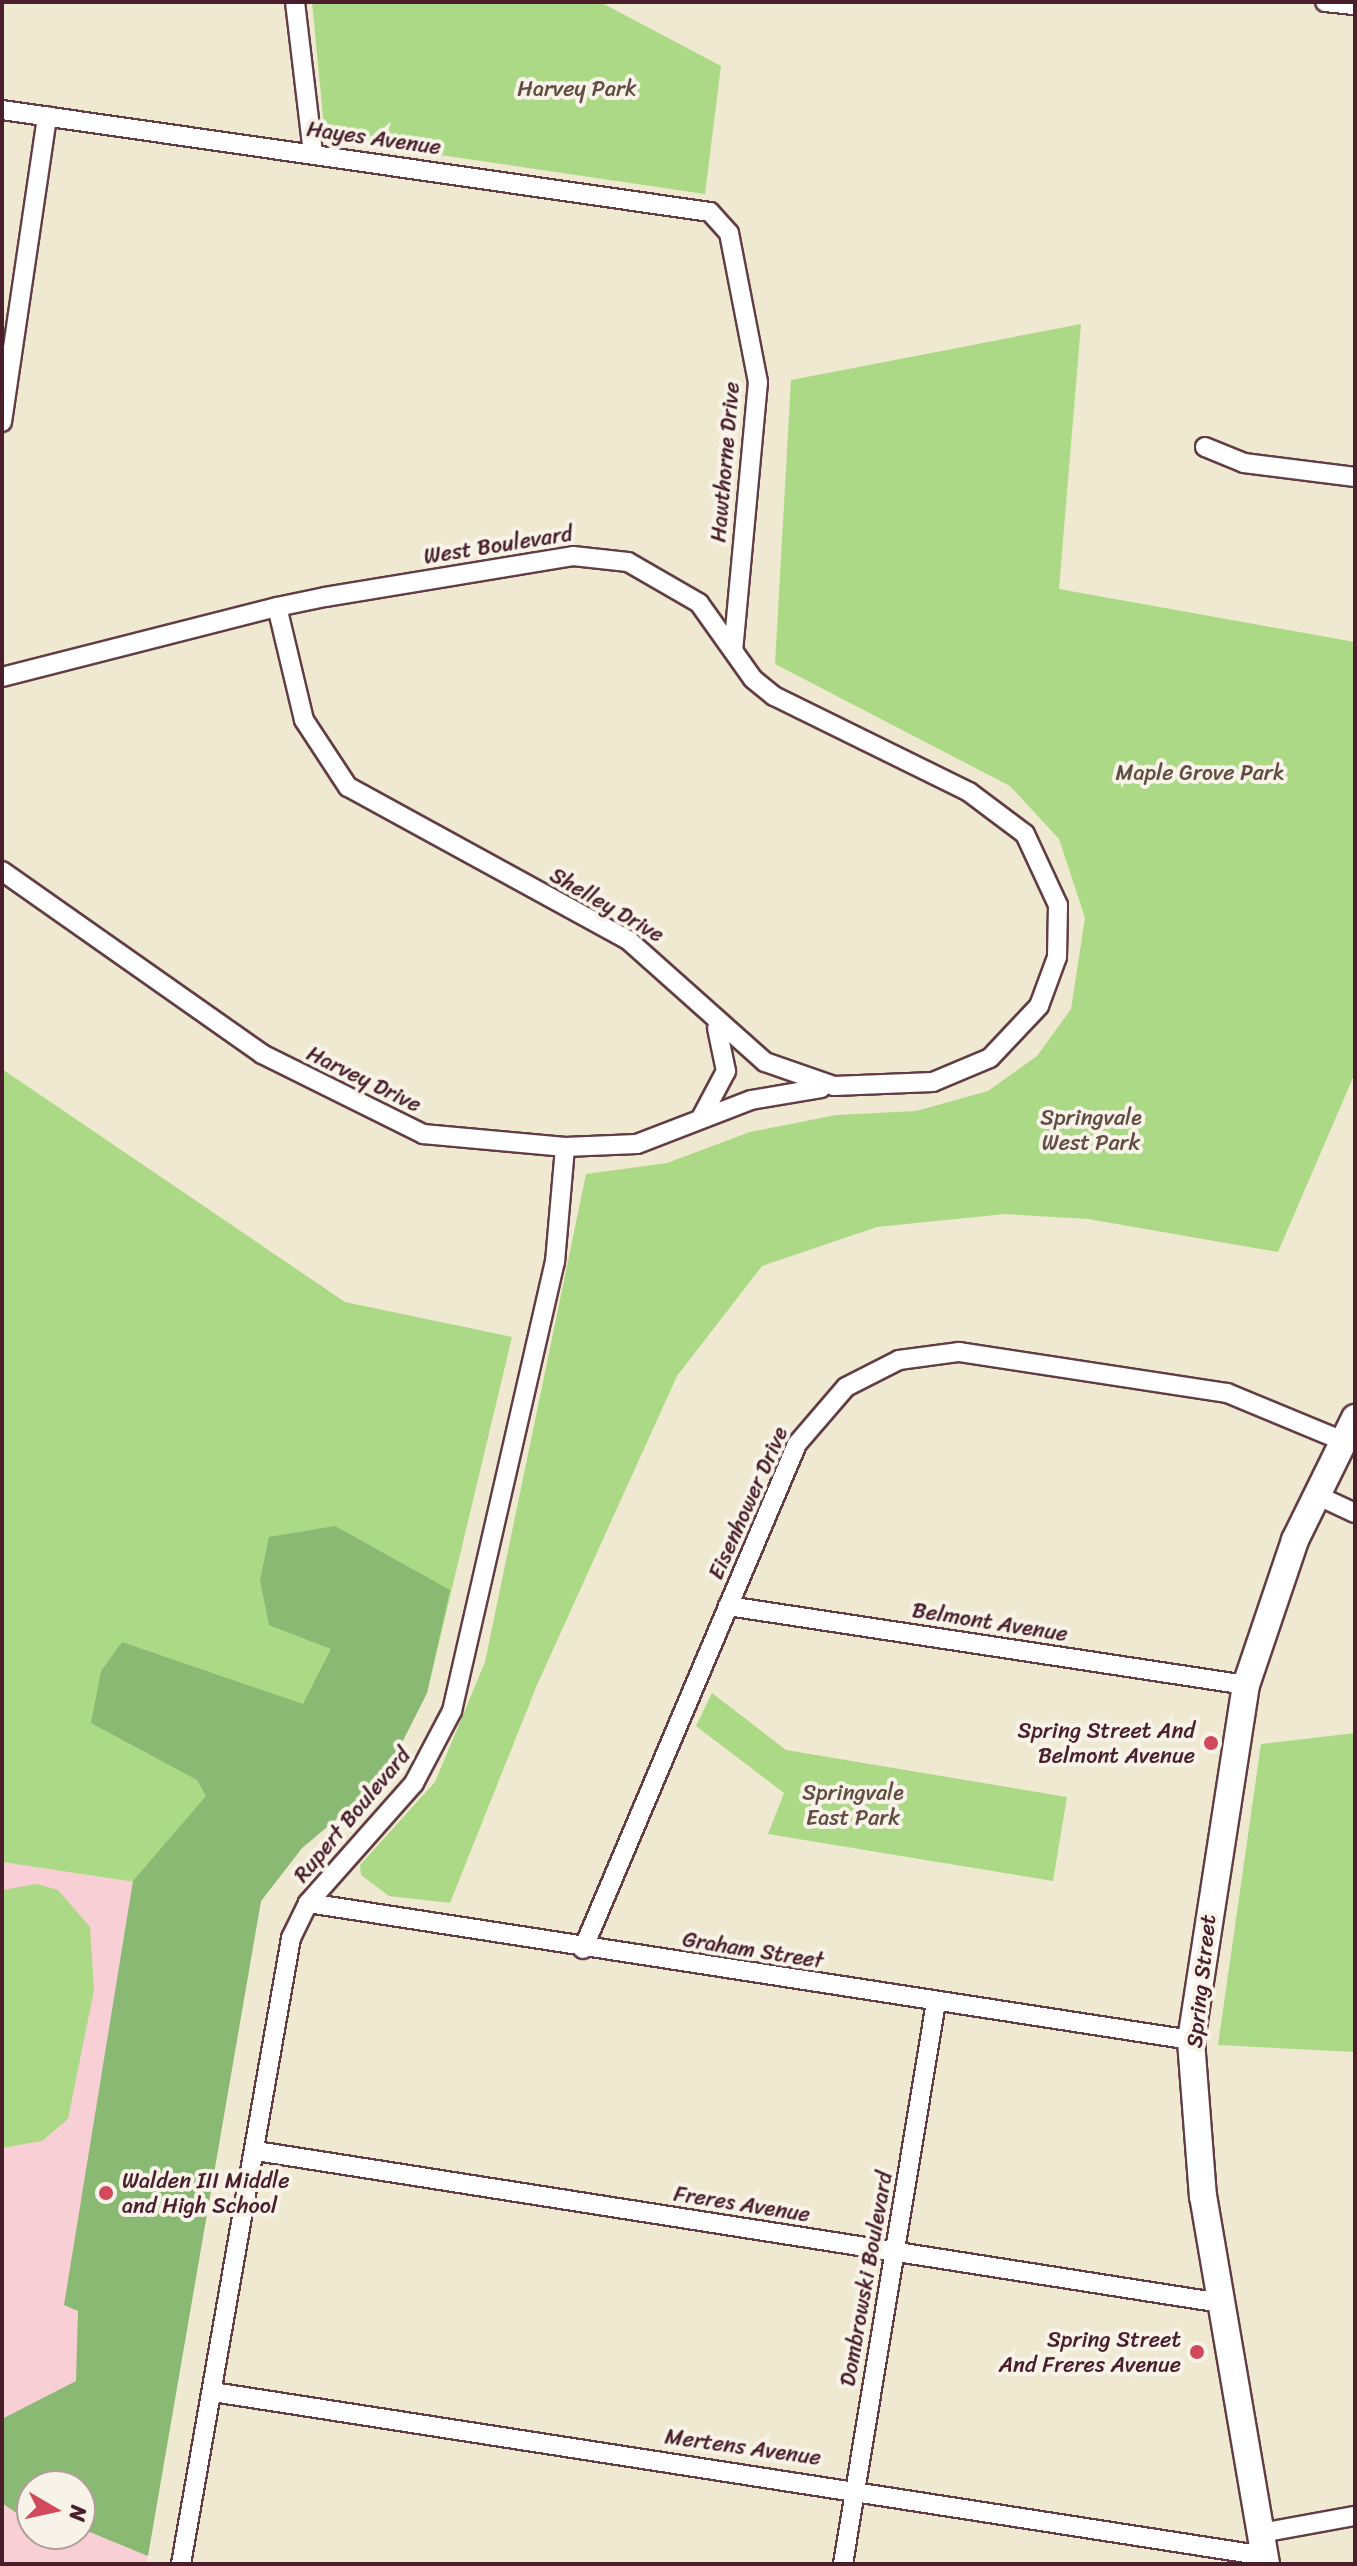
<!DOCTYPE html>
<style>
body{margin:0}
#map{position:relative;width:1357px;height:2566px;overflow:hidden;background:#f0e9d2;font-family:Sriracha,sans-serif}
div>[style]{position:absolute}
.built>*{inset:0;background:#f7cfd5}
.green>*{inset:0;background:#acd985}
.forest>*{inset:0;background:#89b972}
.roads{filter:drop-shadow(2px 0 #633d44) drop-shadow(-2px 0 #633d44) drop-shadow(0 2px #633d44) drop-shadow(0 -2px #633d44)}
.street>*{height:18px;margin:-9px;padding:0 9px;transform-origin:9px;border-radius:9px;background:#fff}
.secondary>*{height:26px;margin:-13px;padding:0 13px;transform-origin:13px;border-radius:13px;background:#fff}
.dots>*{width:22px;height:22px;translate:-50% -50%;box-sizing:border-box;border:4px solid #f7f3e8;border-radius:50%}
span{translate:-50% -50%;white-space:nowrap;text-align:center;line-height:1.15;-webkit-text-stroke:8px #f7f3e8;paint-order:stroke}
.park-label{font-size:22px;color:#624e42}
.street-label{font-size:22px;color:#4a1f2b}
.poi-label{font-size:22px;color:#4a1f2b}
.right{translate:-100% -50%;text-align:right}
.left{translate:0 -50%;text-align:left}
.frame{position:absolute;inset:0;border:4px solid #4a1f2b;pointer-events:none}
.north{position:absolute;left:16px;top:2470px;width:80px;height:80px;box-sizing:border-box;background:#f7f3e8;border:2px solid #b29e9c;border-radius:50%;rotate:99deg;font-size:22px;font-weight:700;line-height:32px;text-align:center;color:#4a1f2b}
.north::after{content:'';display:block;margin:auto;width:28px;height:36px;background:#d1495b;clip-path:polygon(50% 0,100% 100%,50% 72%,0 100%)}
</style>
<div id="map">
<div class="built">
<i style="clip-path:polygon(evenodd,2px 1862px,261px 1901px,146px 2564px,2px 2564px,2px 1862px,32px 2486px,80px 2486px,80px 2534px,32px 2534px,32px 2486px)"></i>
</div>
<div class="green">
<i style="clip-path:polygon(312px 2px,600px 2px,721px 66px,705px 194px,325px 138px)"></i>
<i style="clip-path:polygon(1081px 324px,1059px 589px,1355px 642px,1355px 1073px,1278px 1252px,1088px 1219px,1005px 1214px,877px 1227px,762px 1266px,677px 1376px,537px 1685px,450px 1903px,389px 1896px,361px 1875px,360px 1865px,435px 1782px,485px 1662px,586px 1174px,667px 1163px,750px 1132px,836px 1115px,916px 1111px,988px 1091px,1037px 1056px,1071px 1009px,1085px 918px,1059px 839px,1010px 786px,775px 664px,791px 380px)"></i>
<i style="clip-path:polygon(2px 1069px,345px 1302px,512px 1337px,427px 1693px,383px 1780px,302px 1848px,261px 1901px,2px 1862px)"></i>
<i style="clip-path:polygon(712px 1693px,786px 1750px,1067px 1797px,1053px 1881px,768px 1834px,784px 1793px,696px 1726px)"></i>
<i style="clip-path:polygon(1355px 1733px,1355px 2052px,1218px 2045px,1261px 1744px)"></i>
<i style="clip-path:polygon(37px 1884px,58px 1890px,90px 1927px,94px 1990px,68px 2119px,42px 2141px,2px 2148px,2px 1890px)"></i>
</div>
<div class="forest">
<i style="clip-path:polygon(335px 1526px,450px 1590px,427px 1693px,383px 1780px,302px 1848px,261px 1901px,148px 2556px,80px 2528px,80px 2486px,32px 2486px,32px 2524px,2px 2503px,2px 2419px,76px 2381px,78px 2311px,64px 2305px,133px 1881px,206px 1796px,197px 1780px,91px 1723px,101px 1671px,122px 1642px,303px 1704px,331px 1649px,269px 1625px,260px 1580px,269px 1537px)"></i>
</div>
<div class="roads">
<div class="street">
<i style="left:295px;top:2px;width:153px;rotate:83.2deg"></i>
<i style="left:1325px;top:2px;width:30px;rotate:6deg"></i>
<i style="left:2px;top:110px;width:715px;rotate:8.2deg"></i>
<i style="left:710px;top:212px;width:28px;rotate:48deg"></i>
<i style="left:729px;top:233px;width:152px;rotate:79deg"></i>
<i style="left:758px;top:382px;width:268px;rotate:95.3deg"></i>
<i style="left:2px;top:422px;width:309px;rotate:-81.6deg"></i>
<i style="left:1205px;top:447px;width:42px;rotate:22.3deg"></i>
<i style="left:1244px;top:463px;width:112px;rotate:7.2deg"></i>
<i style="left:2px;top:677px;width:284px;rotate:-14.3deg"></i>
<i style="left:277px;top:607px;width:49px;rotate:-11.8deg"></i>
<i style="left:325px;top:597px;width:251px;rotate:-9.4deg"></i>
<i style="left:573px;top:556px;width:55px;rotate:6.2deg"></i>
<i style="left:628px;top:562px;width:82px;rotate:30deg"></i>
<i style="left:699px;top:603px;width:93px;rotate:54.6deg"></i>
<i style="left:753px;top:679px;width:27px;rotate:39deg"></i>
<i style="left:774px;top:696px;width:217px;rotate:26.2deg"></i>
<i style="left:969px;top:792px;width:70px;rotate:36.9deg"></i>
<i style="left:1025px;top:834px;width:78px;rotate:65.1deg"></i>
<i style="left:1058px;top:905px;width:52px;rotate:91.1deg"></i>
<i style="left:1057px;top:957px;width:52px;rotate:110.2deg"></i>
<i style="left:1039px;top:1006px;width:71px;rotate:133.3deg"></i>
<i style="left:990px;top:1058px;width:62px;rotate:157.2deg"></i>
<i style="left:933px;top:1082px;width:99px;rotate:177.7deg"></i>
<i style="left:834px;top:1086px;width:73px;rotate:-160.8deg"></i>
<i style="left:765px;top:1062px;width:183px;rotate:-138.3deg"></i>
<i style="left:628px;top:940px;width:319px;rotate:-151.3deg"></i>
<i style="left:348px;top:787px;width:80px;rotate:-123.3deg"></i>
<i style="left:304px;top:720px;width:116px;rotate:-103.4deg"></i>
<i style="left:2px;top:871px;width:318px;rotate:35.1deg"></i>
<i style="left:262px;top:1054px;width:180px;rotate:26.4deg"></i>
<i style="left:423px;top:1134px;width:143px;rotate:5.2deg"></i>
<i style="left:565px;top:1147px;width:72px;rotate:-2.4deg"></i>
<i style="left:637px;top:1144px;width:122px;rotate:-21.1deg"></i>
<i style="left:751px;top:1100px;width:71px;rotate:-9.7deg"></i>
<i style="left:701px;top:1118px;width:53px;rotate:-62deg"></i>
<i style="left:726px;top:1071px;width:44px;rotate:-101.8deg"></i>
<i style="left:1314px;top:1494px;width:45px;rotate:24.9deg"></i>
<i style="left:728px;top:1606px;width:524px;rotate:8.67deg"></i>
<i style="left:308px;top:1903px;width:894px;rotate:8.82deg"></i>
<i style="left:583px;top:1949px;width:548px;rotate:-67.03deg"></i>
<i style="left:797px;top:1444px;width:75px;rotate:-49.3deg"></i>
<i style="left:846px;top:1387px;width:59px;rotate:-27deg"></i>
<i style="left:899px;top:1360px;width:61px;rotate:-7.6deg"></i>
<i style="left:959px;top:1352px;width:271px;rotate:8.7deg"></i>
<i style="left:1227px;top:1393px;width:126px;rotate:22.5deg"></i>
<i style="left:256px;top:2151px;width:977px;rotate:8.95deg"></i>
<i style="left:213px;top:2392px;width:1065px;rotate:8.86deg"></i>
<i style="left:1261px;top:2533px;width:96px;rotate:-10.3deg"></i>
<i style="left:181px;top:2564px;width:636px;rotate:-80.03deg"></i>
<i style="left:291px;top:1938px;width:39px;rotate:-64deg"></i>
<i style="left:308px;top:1903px;width:160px;rotate:-48.5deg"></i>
<i style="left:414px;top:1783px;width:81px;rotate:-62.2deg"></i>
<i style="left:452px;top:1711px;width:461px;rotate:-77.1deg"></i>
<i style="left:555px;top:1262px;width:115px;rotate:-85deg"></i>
<i style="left:843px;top:2564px;width:570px;rotate:-80.6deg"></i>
</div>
<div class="secondary">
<i style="left:1266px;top:2564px;width:372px;rotate:-99.7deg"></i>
<i style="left:1203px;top:2197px;width:157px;rotate:-94.4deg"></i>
<i style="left:1191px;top:2040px;width:359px;rotate:-81.2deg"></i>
<i style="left:1246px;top:1685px;width:153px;rotate:-71.3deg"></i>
<i style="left:1295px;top:1540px;width:136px;rotate:-63.8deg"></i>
</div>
</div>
<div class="dots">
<i style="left:1211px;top:1743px;background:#d1495b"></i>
<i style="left:106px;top:2193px;background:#d1495b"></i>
<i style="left:1197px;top:2352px;background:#d1495b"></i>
</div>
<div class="park-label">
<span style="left:577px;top:89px">Harvey Park</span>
<span style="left:1200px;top:773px">Maple Grove Park</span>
<span style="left:1091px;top:1130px">Springvale<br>West Park</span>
<span style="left:853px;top:1805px">Springvale<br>East Park</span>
</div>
<div class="street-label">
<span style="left:374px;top:138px;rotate:8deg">Hayes Avenue</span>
<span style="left:725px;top:462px;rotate:-85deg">Hawthorne Drive</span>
<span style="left:498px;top:545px;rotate:-9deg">West Boulevard</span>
<span style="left:607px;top:905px;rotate:30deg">Shelley Drive</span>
<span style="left:364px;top:1079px;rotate:26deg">Harvey Drive</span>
<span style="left:748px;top:1503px;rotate:-66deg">Eisenhower Drive</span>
<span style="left:990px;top:1622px;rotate:9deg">Belmont Avenue</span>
<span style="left:352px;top:1815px;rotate:-50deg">Rupert Boulevard</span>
<span style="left:753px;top:1950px;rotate:9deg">Graham Street</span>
<span style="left:1201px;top:1981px;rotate:-84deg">Spring Street</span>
<span style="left:742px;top:2204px;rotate:9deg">Freres Avenue</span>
<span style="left:866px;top:2279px;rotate:-80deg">Dombrowski Boulevard</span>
<span style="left:743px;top:2447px;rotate:8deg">Mertens Avenue</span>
</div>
<div class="poi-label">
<span class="right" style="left:1195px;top:1743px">Spring Street And<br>Belmont Avenue</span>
<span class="left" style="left:122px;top:2193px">Walden III Middle<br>and High School</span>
<span class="right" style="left:1181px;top:2352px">Spring Street<br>And Freres Avenue</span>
</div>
<div class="frame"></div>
<div class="north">N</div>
</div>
